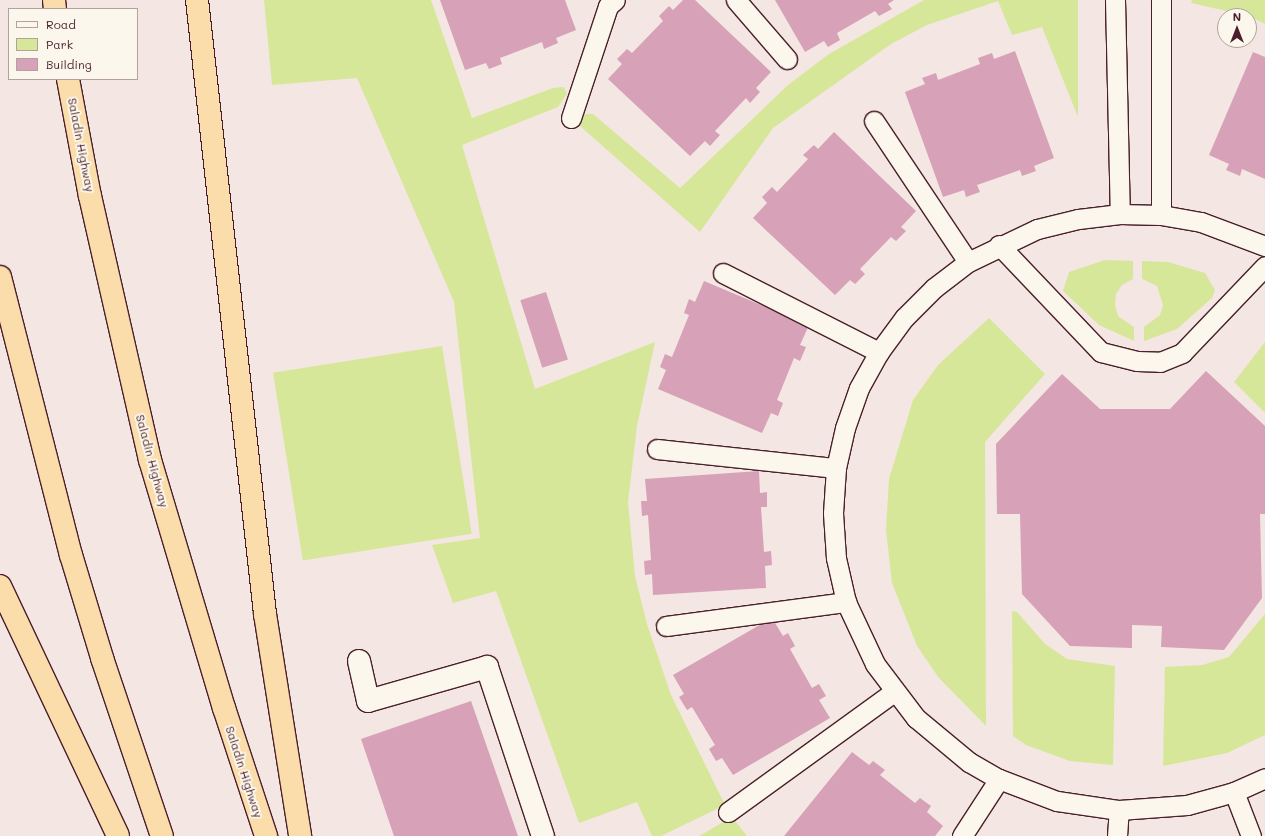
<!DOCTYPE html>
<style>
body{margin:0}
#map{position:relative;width:1265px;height:836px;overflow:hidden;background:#f4e6e2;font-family:Mali,sans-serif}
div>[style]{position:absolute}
.green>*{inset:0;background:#d7e79a;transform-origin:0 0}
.building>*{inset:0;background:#d7a1b8;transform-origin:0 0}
.roads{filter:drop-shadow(1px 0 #4a1f2b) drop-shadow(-1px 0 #4a1f2b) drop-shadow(0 1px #4a1f2b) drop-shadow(0 -1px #4a1f2b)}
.service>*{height:19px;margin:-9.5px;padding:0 9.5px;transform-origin:9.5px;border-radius:9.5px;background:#fbf7ec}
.minor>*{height:22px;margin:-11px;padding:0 11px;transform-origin:11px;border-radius:11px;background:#fbf7ec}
.motorway>*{height:22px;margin:-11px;padding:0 11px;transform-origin:11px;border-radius:11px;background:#fbddab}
span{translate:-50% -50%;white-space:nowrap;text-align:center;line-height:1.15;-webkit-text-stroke:4px #fbf7ec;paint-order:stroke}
.street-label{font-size:12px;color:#4a1f2b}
.legend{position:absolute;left:8px;top:8px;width:130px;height:72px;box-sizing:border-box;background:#fbf7ec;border:1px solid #b4a19f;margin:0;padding:5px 7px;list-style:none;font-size:12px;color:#4a1f2b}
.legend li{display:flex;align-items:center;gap:8px;height:20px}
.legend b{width:20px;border:1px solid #b4a19f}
.north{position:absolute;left:1217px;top:8px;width:40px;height:40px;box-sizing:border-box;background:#fbf7ec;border:1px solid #b4a19f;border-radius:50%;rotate:0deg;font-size:11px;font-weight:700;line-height:16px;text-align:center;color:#4a1f2b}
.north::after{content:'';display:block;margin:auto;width:14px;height:18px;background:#4a1f2b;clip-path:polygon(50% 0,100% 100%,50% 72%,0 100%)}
</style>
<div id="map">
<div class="green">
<i style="clip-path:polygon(264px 0,431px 0,472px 118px,553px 88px,564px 87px,567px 94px,558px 107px,462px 145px,535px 389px,655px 342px,637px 426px,628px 502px,635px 576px,647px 624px,671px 695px,725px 805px,661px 836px,652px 836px,637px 802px,579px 823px,496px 591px,453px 603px,432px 545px,480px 538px,454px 302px,357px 78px,272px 85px)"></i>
<i style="clip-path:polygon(924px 0,1078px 0,1078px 117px,1042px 27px,1012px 35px,998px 1px,927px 25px,891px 44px,773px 128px,700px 232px,580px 126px,579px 118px,583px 114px,593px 114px,680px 188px,788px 85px,829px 54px)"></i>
<i style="clip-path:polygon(1192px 0,1265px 0,1265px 24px,1249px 16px,1191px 3px)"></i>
<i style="clip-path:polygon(1105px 260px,1133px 261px,1133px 279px,1122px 285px,1116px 294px,1115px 305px,1118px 316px,1134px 327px,1134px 341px,1099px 325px,1063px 291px,1069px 272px)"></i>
<i style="clip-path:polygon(1142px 261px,1168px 262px,1205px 273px,1215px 290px,1212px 298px,1177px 329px,1144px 341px,1144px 327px,1160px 315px,1163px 305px,1157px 286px,1142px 279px)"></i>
<i style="clip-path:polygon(989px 318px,1045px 374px,985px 442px,986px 726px,939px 678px,917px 646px,892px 583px,886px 530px,889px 479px,913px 400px,938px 365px)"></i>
<i style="clip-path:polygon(1265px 342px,1265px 413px,1234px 382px)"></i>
<i style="left:442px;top:346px;width:190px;height:171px;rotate:81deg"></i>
<i style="clip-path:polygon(1012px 611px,1017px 612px,1045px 644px,1067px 659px,1115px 666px,1113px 765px,1070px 761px,1026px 745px,1013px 736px)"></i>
<i style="clip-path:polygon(1265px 614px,1265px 735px,1227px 753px,1163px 766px,1165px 667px,1202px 665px,1229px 657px)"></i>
<i style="clip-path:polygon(732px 817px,747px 836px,699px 836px)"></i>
</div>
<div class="building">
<i style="clip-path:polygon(440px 0,565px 0,576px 30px,556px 38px,558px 43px,544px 49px,542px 42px,500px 58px,502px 64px,489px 69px,486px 63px,465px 70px)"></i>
<i style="clip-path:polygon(683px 0,695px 0,771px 72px,756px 88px,760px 92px,750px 103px,746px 98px,715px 131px,720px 135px,710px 146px,705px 141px,690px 156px,608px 79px,622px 64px,617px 59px,627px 49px,632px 53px,663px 21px,659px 16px,669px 6px,673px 10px)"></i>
<i style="clip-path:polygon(775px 0,894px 0,888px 4px,892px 9px,879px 16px,875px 11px,837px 33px,840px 40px,828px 47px,824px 41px,805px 52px)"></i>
<i style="clip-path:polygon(1015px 51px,1054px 158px,1034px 166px,1036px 171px,1022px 176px,1020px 170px,977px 185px,980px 192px,966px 197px,964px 190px,943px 197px,905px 92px,925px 84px,922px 78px,936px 73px,938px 80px,980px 64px,978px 58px,992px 53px,994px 59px)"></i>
<i style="clip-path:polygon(1253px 52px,1265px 57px,1265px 179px,1242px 169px,1240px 176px,1226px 170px,1229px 164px,1209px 155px)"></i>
<i style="clip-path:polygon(834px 132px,916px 211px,901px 227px,906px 231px,896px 241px,891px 237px,860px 269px,865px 274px,855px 284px,850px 280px,835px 295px,753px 218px,767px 203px,762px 197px,772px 187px,777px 192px,808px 159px,803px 155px,814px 145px,818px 149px)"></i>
<i style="clip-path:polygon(704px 281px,809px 325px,800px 345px,806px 347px,800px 361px,794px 358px,777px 400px,783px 403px,778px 416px,771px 413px,762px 433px,658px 389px,666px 370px,660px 367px,665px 354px,672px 357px,689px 315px,684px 313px,689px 299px,695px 302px)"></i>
<i style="left:546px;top:292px;width:71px;height:27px;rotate:72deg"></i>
<i style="clip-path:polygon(1206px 371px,1265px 426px,1265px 514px,1260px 514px,1262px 598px,1224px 650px,1161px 647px,1162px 626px,1132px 625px,1132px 648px,1070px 646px,1022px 594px,1020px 514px,997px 514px,996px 444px,1062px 374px,1100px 409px,1170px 409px)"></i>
<i style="clip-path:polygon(759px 471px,760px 493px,767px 492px,767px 507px,761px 507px,764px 552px,771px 551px,772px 565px,765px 566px,766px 588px,653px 595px,652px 574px,645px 575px,644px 561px,651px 560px,648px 515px,642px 516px,641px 501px,647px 501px,645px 479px)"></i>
<i style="clip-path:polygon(772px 618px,783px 636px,788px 633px,795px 646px,790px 649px,812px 688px,819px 684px,826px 696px,819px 700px,830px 718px,733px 775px,722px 758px,716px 761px,709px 749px,715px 745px,692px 707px,687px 710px,679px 697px,684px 694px,673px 675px)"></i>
<i style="clip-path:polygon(471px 701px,518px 836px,394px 836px,361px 739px)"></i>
<i style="clip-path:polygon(852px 752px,869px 765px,873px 761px,885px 770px,880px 775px,915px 803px,920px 798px,931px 806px,927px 812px,943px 826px,935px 836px,784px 836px)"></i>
</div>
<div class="roads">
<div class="service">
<i style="left:736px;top:0;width:78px;rotate:49.2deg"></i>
<i style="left:1115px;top:0;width:214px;rotate:88.7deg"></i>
<i style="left:1161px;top:0;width:215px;rotate:90deg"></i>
<i style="left:571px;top:118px;width:118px;rotate:-71.7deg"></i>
<i style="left:608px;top:6px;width:9px;rotate:-41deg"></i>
<i style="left:874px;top:121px;width:169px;rotate:56.3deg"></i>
<i style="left:999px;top:245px;width:148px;rotate:46.4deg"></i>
<i style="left:1101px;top:352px;width:37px;rotate:14deg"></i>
<i style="left:1137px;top:361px;width:23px;rotate:2deg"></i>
<i style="left:1160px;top:362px;width:24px;rotate:-22deg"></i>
<i style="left:1182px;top:353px;width:120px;rotate:-46.3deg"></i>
<i style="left:1265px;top:246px;width:68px;rotate:-159.4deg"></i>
<i style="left:1201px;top:222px;width:41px;rotate:-170.1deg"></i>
<i style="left:1161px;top:215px;width:41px;rotate:-178.6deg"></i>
<i style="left:1120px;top:214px;width:42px;rotate:173.2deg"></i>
<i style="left:1078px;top:219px;width:42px;rotate:166.3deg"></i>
<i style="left:1037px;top:229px;width:76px;rotate:154.4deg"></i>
<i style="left:968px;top:262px;width:43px;rotate:142.6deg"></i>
<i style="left:934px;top:288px;width:42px;rotate:135deg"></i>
<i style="left:904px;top:318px;width:42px;rotate:126.3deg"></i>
<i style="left:879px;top:352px;width:41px;rotate:119.1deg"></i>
<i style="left:859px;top:388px;width:42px;rotate:109.3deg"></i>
<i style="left:845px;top:428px;width:41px;rotate:102.7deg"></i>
<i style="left:836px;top:468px;width:45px;rotate:93.8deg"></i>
<i style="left:833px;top:513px;width:45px;rotate:86.2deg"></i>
<i style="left:836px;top:558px;width:45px;rotate:77.2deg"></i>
<i style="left:846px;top:602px;width:68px;rotate:64.9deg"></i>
<i style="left:875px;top:664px;width:68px;rotate:52.8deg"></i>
<i style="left:916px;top:718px;width:69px;rotate:39.7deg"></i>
<i style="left:969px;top:762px;width:34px;rotate:30deg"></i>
<i style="left:999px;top:779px;width:62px;rotate:20.8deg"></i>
<i style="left:1057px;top:801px;width:63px;rotate:8.3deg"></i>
<i style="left:1119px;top:810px;width:68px;rotate:-4.2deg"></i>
<i style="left:1187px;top:805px;width:49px;rotate:-15.5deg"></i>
<i style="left:1234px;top:792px;width:34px;rotate:-24deg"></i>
<i style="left:723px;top:273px;width:175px;rotate:26.9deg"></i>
<i style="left:657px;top:449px;width:180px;rotate:6.1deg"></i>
<i style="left:666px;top:626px;width:182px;rotate:-7.6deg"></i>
<i style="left:1234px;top:792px;width:47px;rotate:68.9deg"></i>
<i style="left:728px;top:812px;width:205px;rotate:-35.9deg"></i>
<i style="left:962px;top:836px;width:68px;rotate:-57deg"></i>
<i style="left:1117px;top:836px;width:26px;rotate:-86deg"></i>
</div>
<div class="minor">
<i style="left:359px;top:661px;width:41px;rotate:77.3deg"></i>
<i style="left:368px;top:701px;width:124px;rotate:-15.9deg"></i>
<i style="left:487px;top:667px;width:178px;rotate:71.7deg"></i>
</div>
<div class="motorway">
<i style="left:54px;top:0;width:9px;rotate:84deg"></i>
<i style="left:197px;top:0;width:618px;rotate:83.68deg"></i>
<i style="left:265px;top:614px;width:225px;rotate:81deg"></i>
<i style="left:68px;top:79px;width:119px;rotate:79.4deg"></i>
<i style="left:90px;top:196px;width:271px;rotate:77.2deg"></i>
<i style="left:150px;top:460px;width:259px;rotate:73.4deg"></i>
<i style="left:224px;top:708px;width:135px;rotate:71.8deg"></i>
<i style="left:0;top:277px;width:287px;rotate:75.7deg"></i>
<i style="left:71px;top:555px;width:108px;rotate:73.2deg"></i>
<i style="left:102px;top:658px;width:188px;rotate:71.4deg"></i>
<i style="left:0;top:586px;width:276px;rotate:64.7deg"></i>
</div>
</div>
<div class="street-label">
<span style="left:81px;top:145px;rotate:79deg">Saladin Highway</span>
<span style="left:152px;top:461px;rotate:75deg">Saladin Highway</span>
<span style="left:244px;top:772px;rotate:72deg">Saladin Highway</span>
</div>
<ul class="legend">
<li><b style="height:5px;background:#fbf7ec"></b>Road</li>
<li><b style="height:11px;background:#d7e79a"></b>Park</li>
<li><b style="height:11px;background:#d7a1b8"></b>Building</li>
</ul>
<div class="north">N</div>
</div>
